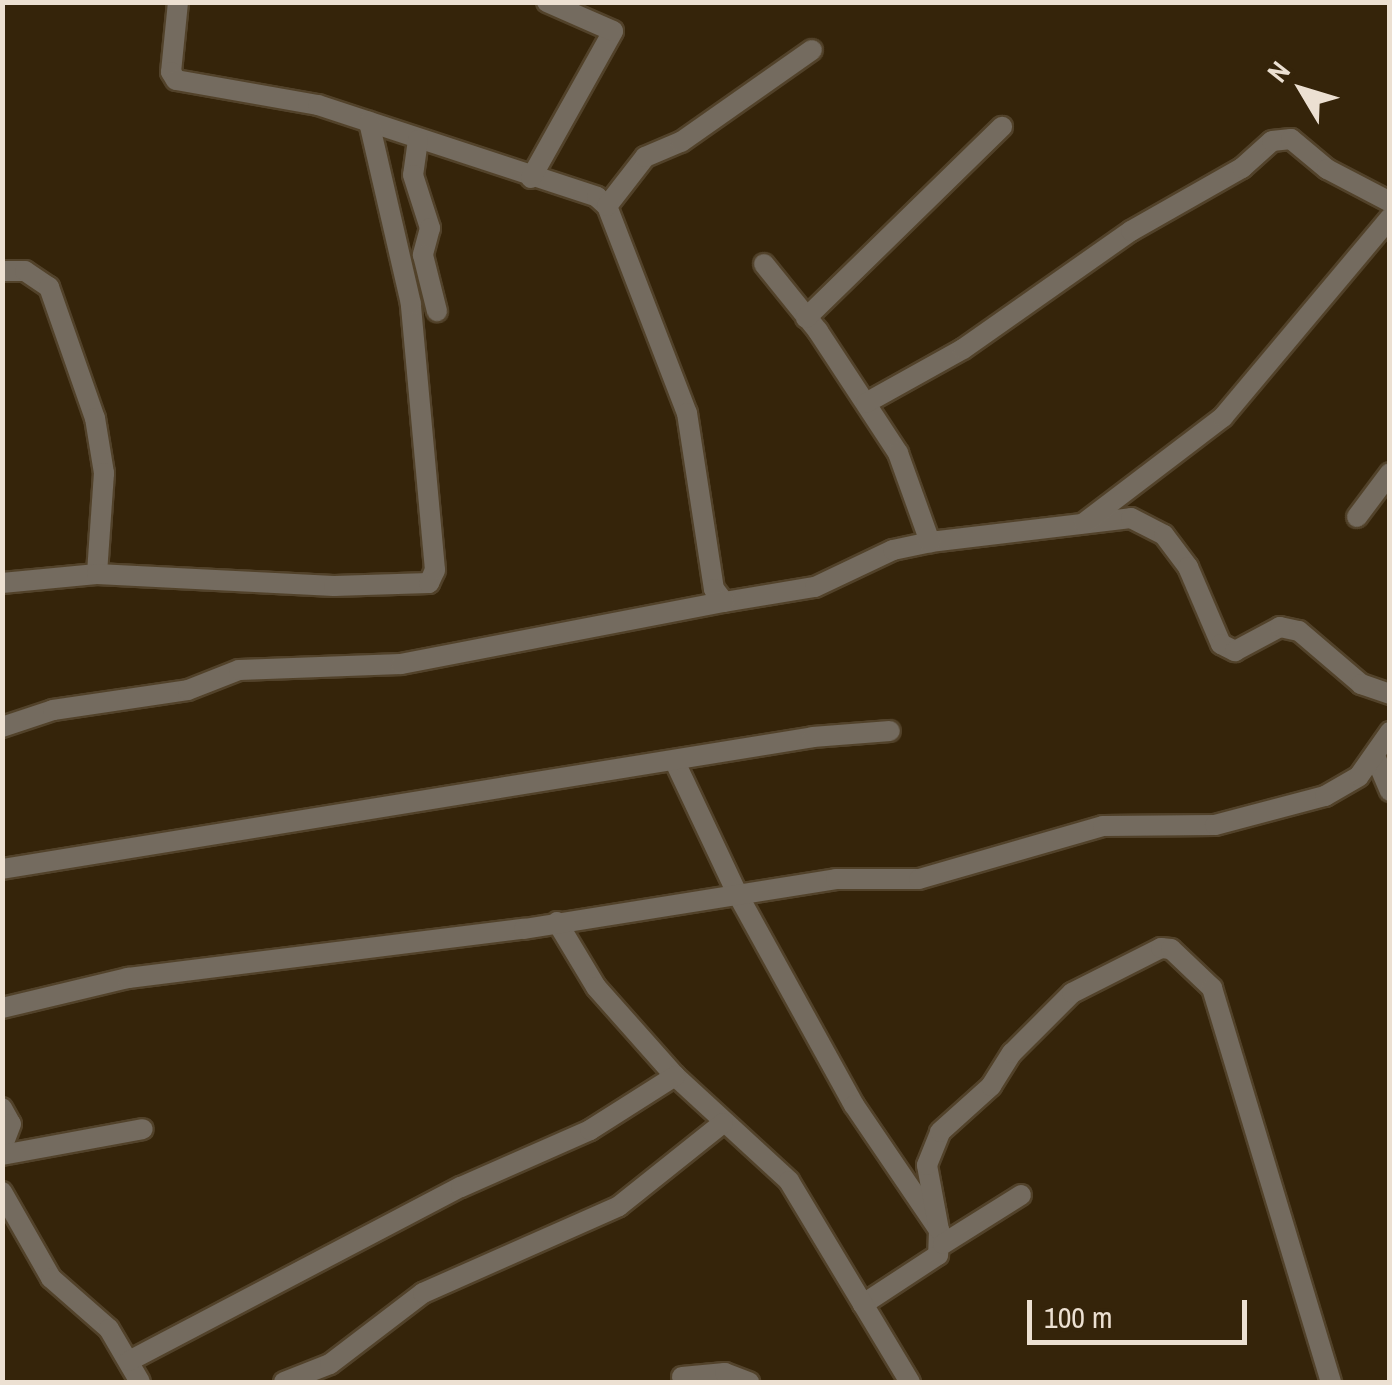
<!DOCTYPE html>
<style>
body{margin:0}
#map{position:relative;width:1392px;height:1385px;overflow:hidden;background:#35240a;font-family:"Archivo Narrow",sans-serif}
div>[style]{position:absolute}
.roads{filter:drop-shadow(2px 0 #52422a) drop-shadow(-2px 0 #52422a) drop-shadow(0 2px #52422a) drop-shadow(0 -2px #52422a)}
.minor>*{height:20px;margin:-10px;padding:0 10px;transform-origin:10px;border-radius:10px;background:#746b5f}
span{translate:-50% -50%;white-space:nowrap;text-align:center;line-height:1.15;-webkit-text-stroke:8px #35240a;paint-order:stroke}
.frame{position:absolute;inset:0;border:5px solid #ece0d2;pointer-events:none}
.north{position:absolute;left:1252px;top:40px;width:100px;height:100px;-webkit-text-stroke:8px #35240a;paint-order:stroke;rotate:308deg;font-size:28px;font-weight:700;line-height:40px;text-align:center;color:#ece0d2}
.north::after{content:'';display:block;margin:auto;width:35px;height:45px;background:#ece0d2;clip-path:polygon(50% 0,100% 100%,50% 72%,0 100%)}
.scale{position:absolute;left:1027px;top:1300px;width:220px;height:45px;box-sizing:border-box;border:5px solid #ece0d2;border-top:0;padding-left:12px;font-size:30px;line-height:35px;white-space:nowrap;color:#ece0d2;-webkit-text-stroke:8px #35240a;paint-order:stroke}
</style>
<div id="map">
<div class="roads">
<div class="minor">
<i style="left:178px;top:2px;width:70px;rotate:95.7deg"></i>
<i style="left:171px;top:72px;width:9px;rotate:58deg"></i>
<i style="left:176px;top:80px;width:144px;rotate:10deg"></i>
<i style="left:318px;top:105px;width:294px;rotate:18.2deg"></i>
<i style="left:597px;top:197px;width:13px;rotate:42deg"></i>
<i style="left:607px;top:206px;width:222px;rotate:68.9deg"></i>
<i style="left:687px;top:413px;width:178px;rotate:81.3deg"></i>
<i style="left:714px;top:589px;width:16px;rotate:52deg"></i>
<i style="left:724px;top:602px;width:92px;rotate:-9.4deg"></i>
<i style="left:815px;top:587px;width:86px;rotate:-25.4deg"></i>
<i style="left:893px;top:550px;width:38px;rotate:-12deg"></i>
<i style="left:930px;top:542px;width:202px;rotate:-6.8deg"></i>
<i style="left:1131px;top:518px;width:37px;rotate:27deg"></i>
<i style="left:1164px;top:535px;width:40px;rotate:53deg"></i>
<i style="left:1188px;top:567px;width:84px;rotate:66.8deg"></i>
<i style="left:1221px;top:644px;width:16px;rotate:27deg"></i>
<i style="left:1235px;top:651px;width:51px;rotate:-28.1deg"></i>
<i style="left:1280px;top:627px;width:19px;rotate:12deg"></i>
<i style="left:1299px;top:631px;width:82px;rotate:40.5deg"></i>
<i style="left:1361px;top:684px;width:31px;rotate:19deg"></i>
<i style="left:418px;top:140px;width:35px;rotate:98deg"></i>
<i style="left:413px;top:175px;width:56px;rotate:72.2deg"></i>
<i style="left:430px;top:228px;width:28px;rotate:105deg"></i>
<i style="left:423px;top:255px;width:58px;rotate:76deg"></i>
<i style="left:531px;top:178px;width:168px;rotate:-60.8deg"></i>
<i style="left:613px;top:31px;width:72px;rotate:-156.3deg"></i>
<i style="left:607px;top:206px;width:62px;rotate:-52.2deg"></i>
<i style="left:645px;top:157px;width:39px;rotate:-23deg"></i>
<i style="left:681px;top:142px;width:160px;rotate:-35.1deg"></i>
<i style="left:764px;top:264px;width:86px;rotate:51.1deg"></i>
<i style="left:818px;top:331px;width:146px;rotate:56.7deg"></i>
<i style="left:898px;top:453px;width:95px;rotate:70.2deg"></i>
<i style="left:2px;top:271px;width:23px"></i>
<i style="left:25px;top:271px;width:29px;rotate:34deg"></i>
<i style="left:49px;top:287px;width:139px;rotate:70.7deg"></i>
<i style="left:95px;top:418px;width:56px;rotate:80.7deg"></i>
<i style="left:104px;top:473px;width:101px;rotate:94deg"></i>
<i style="left:806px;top:318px;width:274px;rotate:-44.3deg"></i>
<i style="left:866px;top:403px;width:111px;rotate:-29.1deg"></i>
<i style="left:963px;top:349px;width:205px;rotate:-35.1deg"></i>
<i style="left:1131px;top:231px;width:128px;rotate:-29.6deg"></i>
<i style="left:1242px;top:168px;width:40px;rotate:-42deg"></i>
<i style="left:1272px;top:141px;width:19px;rotate:-6deg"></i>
<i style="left:1291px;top:139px;width:47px;rotate:39.8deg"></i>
<i style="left:1327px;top:169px;width:71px;rotate:27.6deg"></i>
<i style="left:1357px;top:517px;width:55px;rotate:-53.1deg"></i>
<i style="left:1084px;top:523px;width:175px;rotate:-37.3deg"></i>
<i style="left:1223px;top:417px;width:260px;rotate:-50deg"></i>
<i style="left:2px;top:583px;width:95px;rotate:-5.4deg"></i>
<i style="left:97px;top:574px;width:237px;rotate:2.9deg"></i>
<i style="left:334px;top:586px;width:95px;rotate:-1.8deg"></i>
<i style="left:429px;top:583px;width:14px;rotate:-65deg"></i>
<i style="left:435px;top:570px;width:267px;rotate:-95.2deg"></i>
<i style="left:411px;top:304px;width:187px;rotate:-103deg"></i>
<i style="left:2px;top:727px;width:54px;rotate:-18.4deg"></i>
<i style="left:53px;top:710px;width:136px;rotate:-8.4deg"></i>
<i style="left:188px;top:690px;width:55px;rotate:-21.4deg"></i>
<i style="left:239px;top:670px;width:162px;rotate:-2.1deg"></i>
<i style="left:401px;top:664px;width:329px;rotate:-10.9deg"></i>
<i style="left:1375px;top:756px;width:38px;rotate:67deg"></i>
<i style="left:675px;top:762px;width:147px;rotate:64.7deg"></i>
<i style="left:738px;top:895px;width:240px;rotate:61.1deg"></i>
<i style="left:854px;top:1105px;width:151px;rotate:55.8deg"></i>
<i style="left:939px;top:1230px;width:25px;rotate:92deg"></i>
<i style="left:938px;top:1255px;width:90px;rotate:146.8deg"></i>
<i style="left:2px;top:869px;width:822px;rotate:-9.24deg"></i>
<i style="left:813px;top:737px;width:77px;rotate:-4.5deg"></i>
<i style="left:557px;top:922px;width:76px;rotate:59deg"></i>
<i style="left:596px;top:987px;width:119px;rotate:48.4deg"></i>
<i style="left:675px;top:1076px;width:155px;rotate:42.6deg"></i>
<i style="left:789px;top:1181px;width:235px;rotate:59deg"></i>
<i style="left:2px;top:1008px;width:130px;rotate:-13.4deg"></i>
<i style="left:128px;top:978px;width:399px;rotate:-7.1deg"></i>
<i style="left:524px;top:929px;width:316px;rotate:-9.1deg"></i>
<i style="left:836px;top:879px;width:83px"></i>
<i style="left:919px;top:879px;width:191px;rotate:-16.1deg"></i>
<i style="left:1103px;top:826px;width:112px;rotate:-0.5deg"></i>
<i style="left:1215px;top:825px;width:114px;rotate:-14.8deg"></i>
<i style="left:1325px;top:796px;width:39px;rotate:-30deg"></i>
<i style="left:1359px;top:776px;width:54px;rotate:-54.8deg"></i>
<i style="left:2px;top:1108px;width:18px;rotate:61deg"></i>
<i style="left:11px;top:1124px;width:25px;rotate:111deg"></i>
<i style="left:2px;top:1155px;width:143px;rotate:-10.4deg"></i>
<i style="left:2px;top:1192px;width:99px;rotate:60.3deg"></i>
<i style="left:51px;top:1278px;width:77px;rotate:41.3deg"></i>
<i style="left:109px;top:1329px;width:61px;rotate:59.7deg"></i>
<i style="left:939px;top:1230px;width:66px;rotate:-100.5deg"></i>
<i style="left:927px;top:1165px;width:35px;rotate:-68deg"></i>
<i style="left:940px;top:1132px;width:69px;rotate:-42deg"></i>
<i style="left:991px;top:1086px;width:39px;rotate:-58deg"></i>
<i style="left:1012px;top:1053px;width:85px;rotate:-45deg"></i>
<i style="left:1072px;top:993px;width:100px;rotate:-26.8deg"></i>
<i style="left:1161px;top:948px;width:10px;rotate:6deg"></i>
<i style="left:1171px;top:949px;width:57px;rotate:43.6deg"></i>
<i style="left:1212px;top:988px;width:412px;rotate:73.2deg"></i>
<i style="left:943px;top:1244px;width:92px;rotate:-32.1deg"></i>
<i style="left:129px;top:1361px;width:375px;rotate:-27.7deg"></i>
<i style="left:461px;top:1187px;width:141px;rotate:-23.8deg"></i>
<i style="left:590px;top:1130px;width:101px;rotate:-32.4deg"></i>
<i style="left:682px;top:1377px;width:43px;rotate:-5.3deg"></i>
<i style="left:725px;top:1373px;width:26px;rotate:21deg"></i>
<i style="left:284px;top:1382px;width:49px;rotate:-21.4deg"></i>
<i style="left:330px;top:1364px;width:117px;rotate:-37.4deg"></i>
<i style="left:423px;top:1293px;width:214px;rotate:-23.9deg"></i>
<i style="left:619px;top:1206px;width:133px;rotate:-38.6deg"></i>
</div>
</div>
<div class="frame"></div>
<div class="north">N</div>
<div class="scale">100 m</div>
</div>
